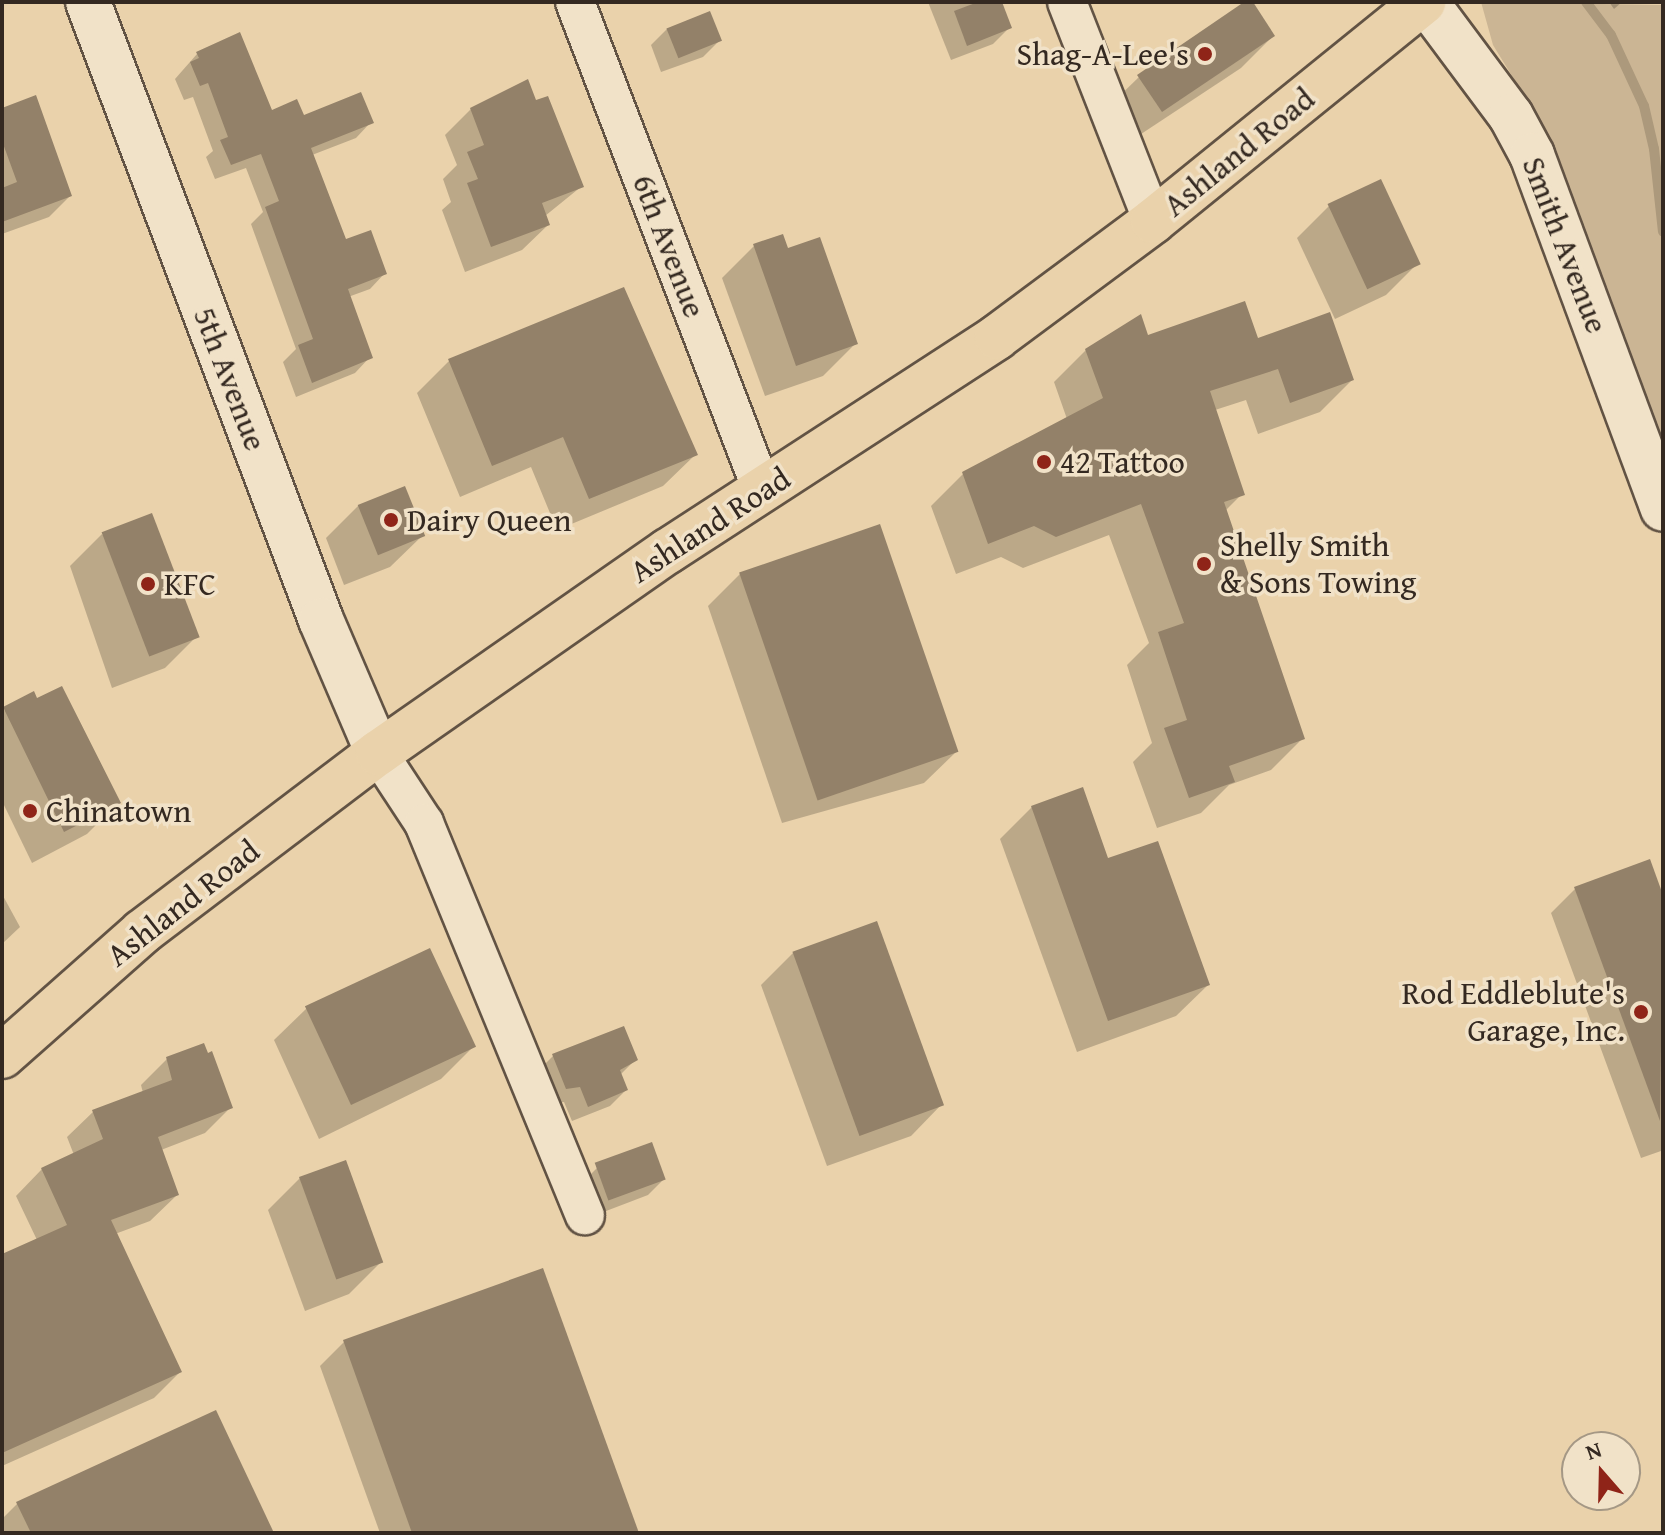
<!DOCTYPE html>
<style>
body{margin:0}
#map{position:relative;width:1665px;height:1535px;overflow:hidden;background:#ead2ab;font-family:"Gentium Book Plus",serif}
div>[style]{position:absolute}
.green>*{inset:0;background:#cbb594}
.shadow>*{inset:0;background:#0003}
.stream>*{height:10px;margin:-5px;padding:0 5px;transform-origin:5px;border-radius:5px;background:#ac997c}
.building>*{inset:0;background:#938169;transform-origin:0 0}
.roads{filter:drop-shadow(2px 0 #625344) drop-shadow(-2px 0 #625344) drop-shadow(0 2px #625344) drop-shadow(0 -2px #625344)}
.street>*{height:38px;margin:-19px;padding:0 19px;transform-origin:19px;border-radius:19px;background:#f1e2c8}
.secondary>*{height:44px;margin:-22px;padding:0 22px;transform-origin:22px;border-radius:22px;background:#f1e2c8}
.primary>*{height:44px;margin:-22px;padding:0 22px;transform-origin:22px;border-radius:22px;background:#ead2ab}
.dots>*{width:22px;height:22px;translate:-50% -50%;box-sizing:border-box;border:4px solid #f1e2c8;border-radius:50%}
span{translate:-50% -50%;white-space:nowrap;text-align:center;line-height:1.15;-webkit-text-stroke:7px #f1e2c8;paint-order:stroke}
.poi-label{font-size:32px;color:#342921}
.right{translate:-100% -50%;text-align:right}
.left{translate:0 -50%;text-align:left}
.street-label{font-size:32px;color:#342921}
.frame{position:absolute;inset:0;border:4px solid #342921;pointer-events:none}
.north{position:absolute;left:1561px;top:1431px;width:80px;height:80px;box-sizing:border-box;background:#f1e2c8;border:2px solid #a59885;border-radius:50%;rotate:340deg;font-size:22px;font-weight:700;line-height:32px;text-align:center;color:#342921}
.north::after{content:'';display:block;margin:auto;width:28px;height:36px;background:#8f2418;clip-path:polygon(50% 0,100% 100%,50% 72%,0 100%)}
</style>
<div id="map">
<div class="green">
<i style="clip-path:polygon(1481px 2px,1663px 5px,1663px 466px,1533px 110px,1493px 45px)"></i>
</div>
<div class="shadow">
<i style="clip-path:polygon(928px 2px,998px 2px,1009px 28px,993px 44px,951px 60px)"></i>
<i style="clip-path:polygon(1251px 2px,1273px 36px,1241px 68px,1129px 142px,1107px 108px,1139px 77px)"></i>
<i style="clip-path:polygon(1609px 2px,1622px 2px,1614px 9px)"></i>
<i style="clip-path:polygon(667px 29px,719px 41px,703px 57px,661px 72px,651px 45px)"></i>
<i style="clip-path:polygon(197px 54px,271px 112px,371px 122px,356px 138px,312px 155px,345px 241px,385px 273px,370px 289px,348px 297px,370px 357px,355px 373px,296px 397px,283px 362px,296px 349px,251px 224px,263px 212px,246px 168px,215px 179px,206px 157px,213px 151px,193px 97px,184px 100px,175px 79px)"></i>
<i style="clip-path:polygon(535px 102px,582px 186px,545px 216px,548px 225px,522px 250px,465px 272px,442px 210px,451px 202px,443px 179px,457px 165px,445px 135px,471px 109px)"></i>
<i style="clip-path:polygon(2px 110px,70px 196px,49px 217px,2px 234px)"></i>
<i style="clip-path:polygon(1380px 182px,1418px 263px,1386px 295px,1335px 319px,1297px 238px,1329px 206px)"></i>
<i style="clip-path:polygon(754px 246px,786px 251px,855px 344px,823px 376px,765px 396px,722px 278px)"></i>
<i style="clip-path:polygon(1147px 337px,1257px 341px,1352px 380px,1320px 412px,1258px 434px,1246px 400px,1215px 410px,1242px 494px,1225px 511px,1303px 738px,1271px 770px,1229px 785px,1201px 813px,1157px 828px,1133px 762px,1152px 743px,1127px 665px,1149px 643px,1109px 535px,1023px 568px,1001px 557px,956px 574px,931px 506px,963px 474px,1067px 419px,1054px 382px,1086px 350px)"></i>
<i style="clip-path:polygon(449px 361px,695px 455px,663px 486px,557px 530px,531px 467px,460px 497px,417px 393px)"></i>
<i style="clip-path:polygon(404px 488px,422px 536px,390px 567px,344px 585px,326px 538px,358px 506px)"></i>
<i style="clip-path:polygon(102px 534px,197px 636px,165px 668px,112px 688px,70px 566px)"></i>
<i style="clip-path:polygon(740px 574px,956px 752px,924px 783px,782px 823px,708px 606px)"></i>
<i style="clip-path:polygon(36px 701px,119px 802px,87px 834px,32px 863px,2px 801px,2px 711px)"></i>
<i style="clip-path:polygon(1032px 807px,1107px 861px,1208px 985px,1176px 1016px,1077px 1052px,1000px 839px)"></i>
<i style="clip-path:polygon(1649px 862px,1663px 901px,1663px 1155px,1661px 1151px,1641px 1158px,1551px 913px,1575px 889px)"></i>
<i style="clip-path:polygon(2px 894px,20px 927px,2px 944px)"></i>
<i style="clip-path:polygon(793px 953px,942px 1104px,911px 1136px,827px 1166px,761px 985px)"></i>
<i style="clip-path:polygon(306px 1009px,473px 1047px,441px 1079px,319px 1139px,274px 1040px)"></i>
<i style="clip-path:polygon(206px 1055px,231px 1107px,205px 1133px,161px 1150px,177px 1195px,150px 1221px,115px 1234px,180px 1372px,154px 1398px,2px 1466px,2px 1256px,37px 1240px,16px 1196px,42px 1169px,74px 1155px,67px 1137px,94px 1111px,143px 1093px,141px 1085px,167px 1059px)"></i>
<i style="clip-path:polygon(553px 1056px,635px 1060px,620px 1075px,626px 1090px,610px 1106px,572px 1121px,564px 1102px,550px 1104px,537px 1072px)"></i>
<i style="clip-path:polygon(597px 1168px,664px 1179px,648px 1195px,593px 1216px,581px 1184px)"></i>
<i style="clip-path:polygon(300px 1178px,381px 1262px,349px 1294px,305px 1311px,268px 1210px)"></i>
<i style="clip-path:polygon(344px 1342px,637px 1533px,380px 1533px,320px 1366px)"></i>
<i style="clip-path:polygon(17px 1504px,272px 1533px,2px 1533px,2px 1519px)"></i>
</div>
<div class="stream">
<i style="left:1586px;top:2px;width:41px;rotate:52.9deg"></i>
<i style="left:1611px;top:35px;width:78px;rotate:65.1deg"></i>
<i style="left:1644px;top:106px;width:44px;rotate:76.9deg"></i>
<i style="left:1654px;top:149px;width:83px;rotate:83.8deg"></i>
</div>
<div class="building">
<i style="clip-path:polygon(978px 2px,1002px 2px,1012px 28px,967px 46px,954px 11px)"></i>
<i style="clip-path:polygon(1244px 2px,1253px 2px,1275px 36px,1162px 112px,1137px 75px)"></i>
<i style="left:710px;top:11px;width:32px;height:47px;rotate:68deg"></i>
<i style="clip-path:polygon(240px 32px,272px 110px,297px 99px,304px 115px,361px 92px,374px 123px,311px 148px,346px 239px,371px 230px,387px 274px,348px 289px,373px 358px,312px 383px,298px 345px,313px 339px,265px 207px,279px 201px,261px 154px,231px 165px,220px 140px,228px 137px,208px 83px,200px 86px,190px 62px,199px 58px,196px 52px)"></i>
<i style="clip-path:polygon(528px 79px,536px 100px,548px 96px,584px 187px,542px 203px,550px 225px,491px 247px,467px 183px,478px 179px,467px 152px,484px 145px,470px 108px)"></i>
<i style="clip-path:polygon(36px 95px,72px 196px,2px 222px,2px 188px,17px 182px,2px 141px,2px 108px)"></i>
<i style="left:1381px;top:179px;width:94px;height:59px;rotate:65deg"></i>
<i style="clip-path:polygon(783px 234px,788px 248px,820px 237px,858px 344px,796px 366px,753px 244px)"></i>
<i style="clip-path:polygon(624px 287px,698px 455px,589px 499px,563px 437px,492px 466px,448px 359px)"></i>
<i style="clip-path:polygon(1245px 301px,1258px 338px,1330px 312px,1354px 380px,1290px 403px,1278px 369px,1210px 391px,1245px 495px,1224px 502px,1305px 739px,1229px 766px,1235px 782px,1189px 798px,1164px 728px,1187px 720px,1158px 632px,1184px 623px,1141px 504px,1056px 537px,1034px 526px,988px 544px,962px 472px,1103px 398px,1085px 349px,1141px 314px,1148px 335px)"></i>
<i style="left:405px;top:486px;width:54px;height:51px;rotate:68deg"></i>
<i style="left:152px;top:513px;width:133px;height:54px;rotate:69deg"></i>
<i style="left:880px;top:524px;width:241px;height:149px;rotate:71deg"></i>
<i style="clip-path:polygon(62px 686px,121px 803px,64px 832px,3px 707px,34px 691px,37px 698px)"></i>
<i style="clip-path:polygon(1083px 787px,1108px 858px,1158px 841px,1210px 985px,1108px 1021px,1031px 806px)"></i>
<i style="clip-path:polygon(1650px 859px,1663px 895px,1660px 1121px,1574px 887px)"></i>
<i style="left:877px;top:921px;width:196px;height:90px;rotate:70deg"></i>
<i style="left:430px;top:948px;width:109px;height:138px;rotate:65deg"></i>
<i style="clip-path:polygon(624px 1026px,638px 1060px,620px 1070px,628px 1090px,588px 1107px,580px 1087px,566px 1089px,552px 1054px)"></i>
<i style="clip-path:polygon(204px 1043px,208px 1053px,212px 1051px,233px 1108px,158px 1137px,179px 1195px,111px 1220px,182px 1372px,2px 1453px,2px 1254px,67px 1225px,41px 1168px,103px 1139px,92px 1110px,172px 1080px,166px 1057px)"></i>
<i style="left:652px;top:1142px;width:40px;height:61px;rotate:70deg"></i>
<i style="left:346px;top:1160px;width:109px;height:50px;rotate:70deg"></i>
<i style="clip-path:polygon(543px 1268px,639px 1533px,412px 1533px,343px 1340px)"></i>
<i style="clip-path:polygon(216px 1410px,274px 1533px,31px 1533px,16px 1502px)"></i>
</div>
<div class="roads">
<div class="street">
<i style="left:575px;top:2px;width:523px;rotate:69.03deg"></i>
<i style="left:1067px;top:2px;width:235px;rotate:68.6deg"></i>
<i style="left:378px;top:753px;width:84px;rotate:56.7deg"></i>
<i style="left:424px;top:823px;width:424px;rotate:67.7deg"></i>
</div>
<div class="secondary">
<i style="left:88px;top:2px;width:660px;rotate:69.34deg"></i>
<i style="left:321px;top:620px;width:145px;rotate:66.8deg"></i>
<i style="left:1426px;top:2px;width:142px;rotate:53.3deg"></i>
<i style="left:1511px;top:116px;width:44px;rotate:61.7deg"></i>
<i style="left:1532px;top:155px;width:377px;rotate:69.7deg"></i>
</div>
<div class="primary">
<i style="left:2px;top:1056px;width:187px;rotate:-41.5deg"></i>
<i style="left:142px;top:932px;width:296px;rotate:-37.2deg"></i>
<i style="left:378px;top:753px;width:353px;rotate:-34.9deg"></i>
<i style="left:668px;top:551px;width:392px;rotate:-33deg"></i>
<i style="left:997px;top:337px;width:194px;rotate:-36.6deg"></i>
<i style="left:1153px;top:221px;width:348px;rotate:-39deg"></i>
</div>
</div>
<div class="dots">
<i style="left:1205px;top:54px;background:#8f2418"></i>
<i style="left:1044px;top:462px;background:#8f2418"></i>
<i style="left:391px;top:520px;background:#8f2418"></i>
<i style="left:1204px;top:564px;background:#8f2418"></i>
<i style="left:148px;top:584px;background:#8f2418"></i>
<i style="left:30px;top:811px;background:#8f2418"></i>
<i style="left:1641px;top:1012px;background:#8f2418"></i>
</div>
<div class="poi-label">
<span class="right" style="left:1189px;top:54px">Shag-A-Lee's</span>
<span class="left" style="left:1060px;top:462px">42 Tattoo</span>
<span class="left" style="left:407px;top:520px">Dairy Queen</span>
<span class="left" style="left:1220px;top:564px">Shelly Smith<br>&amp; Sons Towing</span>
<span class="left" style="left:164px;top:584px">KFC</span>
<span class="left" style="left:46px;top:811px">Chinatown</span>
<span class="right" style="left:1625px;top:1012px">Rod Eddleblute's<br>Garage, Inc.</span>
</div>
<div class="street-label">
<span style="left:1239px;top:152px;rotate:-39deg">Ashland Road</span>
<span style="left:1565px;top:245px;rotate:69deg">Smith Avenue</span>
<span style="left:669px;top:246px;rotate:69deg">6th Avenue</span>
<span style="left:230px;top:379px;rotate:69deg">5th Avenue</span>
<span style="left:710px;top:525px;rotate:-33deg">Ashland Road</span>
<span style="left:183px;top:903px;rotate:-38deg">Ashland Road</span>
</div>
<div class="frame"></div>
<div class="north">N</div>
</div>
